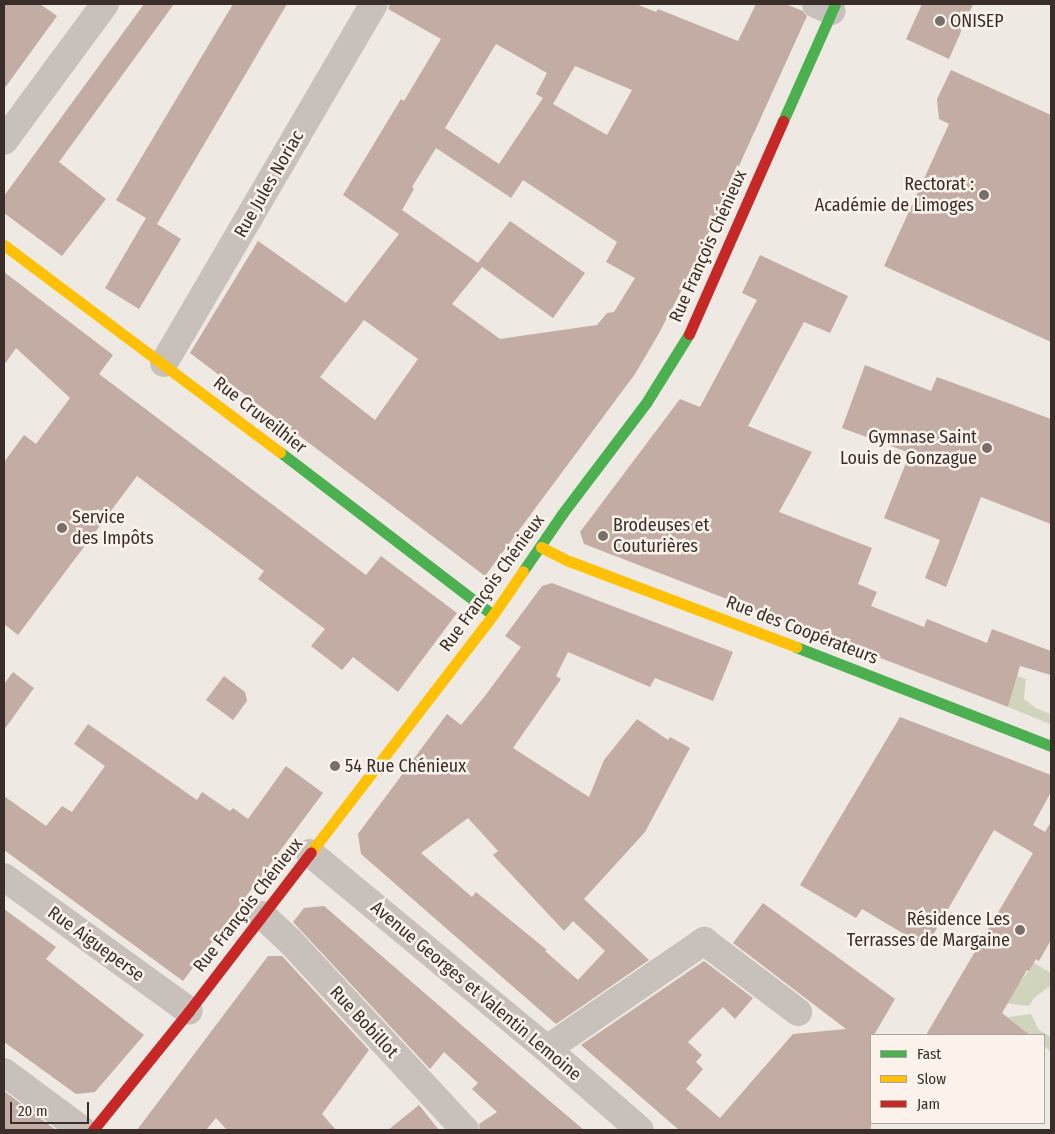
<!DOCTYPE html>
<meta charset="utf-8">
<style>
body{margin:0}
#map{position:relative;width:1055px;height:1134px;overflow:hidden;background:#eee9e3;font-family:"Fira Sans Condensed",sans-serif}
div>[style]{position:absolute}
.green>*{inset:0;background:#d0d4bc}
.building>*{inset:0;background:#c3aca4}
.street>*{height:28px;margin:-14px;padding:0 14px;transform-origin:14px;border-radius:14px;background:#c8c1bb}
.fast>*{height:11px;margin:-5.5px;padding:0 5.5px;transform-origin:5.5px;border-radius:5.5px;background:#4caf50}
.slow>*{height:11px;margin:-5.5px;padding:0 5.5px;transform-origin:5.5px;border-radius:5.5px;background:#ffc107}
.jam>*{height:11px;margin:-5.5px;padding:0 5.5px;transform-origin:5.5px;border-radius:5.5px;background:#c62828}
.dots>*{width:14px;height:14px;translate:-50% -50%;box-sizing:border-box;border:2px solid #fbf3eb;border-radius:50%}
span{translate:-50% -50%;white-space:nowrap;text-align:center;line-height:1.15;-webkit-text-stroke:5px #fbf3eb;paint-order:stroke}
.poi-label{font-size:18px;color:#392e29}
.left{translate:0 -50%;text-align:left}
.right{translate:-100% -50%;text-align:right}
.street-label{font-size:18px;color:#392e29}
.frame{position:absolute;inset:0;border:5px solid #392e29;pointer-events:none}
.legend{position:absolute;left:870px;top:1034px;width:175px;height:90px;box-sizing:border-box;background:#fbf3eb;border:1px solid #ada49d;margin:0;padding:6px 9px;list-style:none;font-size:15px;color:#392e29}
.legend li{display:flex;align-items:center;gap:10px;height:25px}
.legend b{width:25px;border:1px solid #ada49d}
.scale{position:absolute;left:10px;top:1102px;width:79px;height:22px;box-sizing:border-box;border:2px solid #392e29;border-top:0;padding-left:6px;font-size:15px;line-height:18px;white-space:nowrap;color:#392e29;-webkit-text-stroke:4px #fbf3eb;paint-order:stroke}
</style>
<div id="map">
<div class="green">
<i style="clip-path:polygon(1017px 676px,1026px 679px,1024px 699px,1036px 708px,1050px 714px,1050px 724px,1008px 707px)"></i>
<i style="clip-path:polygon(1034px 963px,1051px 973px,1051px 985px,1034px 998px,1029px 1006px,1005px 1003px)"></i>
<i style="clip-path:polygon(1031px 1014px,1039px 1030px,1051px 1037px,1051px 1052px,1044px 1046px,1044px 1035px,1030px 1035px,1008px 1017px)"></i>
</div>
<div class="building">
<i style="clip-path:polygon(4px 4px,40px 4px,57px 16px,4px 89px)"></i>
<i style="clip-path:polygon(144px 4px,174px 4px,59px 162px,106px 199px,62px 256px,4px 213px,4px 196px)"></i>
<i style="clip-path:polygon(233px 4px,287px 4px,157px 224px,181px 239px,139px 309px,105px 288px,146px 218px,116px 200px)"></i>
<i style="clip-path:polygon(evenodd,390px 4px,636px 4px,656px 12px,658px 9px,738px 41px,756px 4px,785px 4px,803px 11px,807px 16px,688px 278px,658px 335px,635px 374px,485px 576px,190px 353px,258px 241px,346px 303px,399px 234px,343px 195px,401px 99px,404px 101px,441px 39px,388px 9px,390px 4px,496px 44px,547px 73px,536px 94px,543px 98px,499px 164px,445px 128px,496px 44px,390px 4px,575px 66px,632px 90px,607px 135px,553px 104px,575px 66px,390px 4px,436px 148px,511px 198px,523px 180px,617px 242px,606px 262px,635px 278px,614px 312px,607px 313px,597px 325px,500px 339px,452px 304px,482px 267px,553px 318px,585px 273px,510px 221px,478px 263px,402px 210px,414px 189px,412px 187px,436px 148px,390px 4px,364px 320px,418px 359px,375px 420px,320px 377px,364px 320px)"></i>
<i style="clip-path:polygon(922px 4px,973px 4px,949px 59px,906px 39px)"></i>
<i style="clip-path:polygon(951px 70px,1051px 115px,1051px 342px,884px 266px,949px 124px,939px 119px,937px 99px)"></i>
<i style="clip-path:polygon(760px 255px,848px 296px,830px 333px,804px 322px,748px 426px,812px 452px,779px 512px,872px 548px,858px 584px,877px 592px,871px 606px,924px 627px,927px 619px,987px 643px,992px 629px,1051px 651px,1051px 675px,1020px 666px,1008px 707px,584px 544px,580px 532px,680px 399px,700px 407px,757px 300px,742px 293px)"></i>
<i style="clip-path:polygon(4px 272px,113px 355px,99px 374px,366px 575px,381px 556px,457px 613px,398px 692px,353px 657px,342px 670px,311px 646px,325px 629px,258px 579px,264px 571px,137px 476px,18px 635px,4px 624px,4px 462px,24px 435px,36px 444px,70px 398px,16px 348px,4px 365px)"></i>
<i style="clip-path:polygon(865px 365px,931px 391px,937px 377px,1051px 419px,1051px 524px,981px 497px,946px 587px,925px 578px,940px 540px,884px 518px,910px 453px,842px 428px)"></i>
<i style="clip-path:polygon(evenodd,552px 583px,733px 652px,713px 701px,655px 678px,650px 687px,568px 652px,556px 676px,561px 679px,513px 748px,589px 797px,604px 760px,637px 719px,668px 740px,670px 737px,690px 748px,645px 832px,584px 899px,649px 960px,556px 1024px,361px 854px,358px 834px,447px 714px,461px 725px,485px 696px,521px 647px,505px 636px,542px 586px,552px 583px,468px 818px,498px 851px,493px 855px,564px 931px,573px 921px,605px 951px,578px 980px,545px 951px,547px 950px,476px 892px,472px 897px,421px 853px,468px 818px)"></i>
<i style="clip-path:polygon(13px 672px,34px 688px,4px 730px,4px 684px)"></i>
<i style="clip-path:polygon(224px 676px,245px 692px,247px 701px,233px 720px,206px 700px)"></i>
<i style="clip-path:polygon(900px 717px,1051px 775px,1051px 792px,1033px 825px,1045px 832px,1051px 822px,1051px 940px,1039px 961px,1036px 959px,1029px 971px,1027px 970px,1002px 1013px,1030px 1035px,926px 1035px,1033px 853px,994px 830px,926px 947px,862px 909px,856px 918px,800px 885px)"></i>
<i style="clip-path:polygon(88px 724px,197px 800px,202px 792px,230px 811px,233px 808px,248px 819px,286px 766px,323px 793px,183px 981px,4px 850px,4px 796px,46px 826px,62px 806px,72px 812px,105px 766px,74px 744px)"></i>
<i style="clip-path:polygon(763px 903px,895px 999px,874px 1035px,871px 1035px,871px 1130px,679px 1130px,581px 1045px,704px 961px,753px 998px,735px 1019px,723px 1007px,688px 1042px,702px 1055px,696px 1062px,703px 1069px,686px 1089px,720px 1118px,793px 1034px,846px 1029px,733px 943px)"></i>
<i style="clip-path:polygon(324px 906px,532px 1086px,584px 1130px,480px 1130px,479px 1124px,497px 1112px,472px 1089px,478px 1083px,444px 1052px,430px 1069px,293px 922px,304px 908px)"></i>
<i style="clip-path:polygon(4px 909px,56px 947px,46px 959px,144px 1035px,95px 1092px,76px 1094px,4px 1042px)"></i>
<i style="clip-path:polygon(268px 956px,282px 956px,369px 1050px,322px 1114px,336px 1130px,227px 1130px,216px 1118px,206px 1130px,137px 1130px)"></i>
<i style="clip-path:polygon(4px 1091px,56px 1130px,4px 1130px)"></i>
<i style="clip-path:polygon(419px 1105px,439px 1130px,388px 1130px)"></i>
</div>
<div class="street">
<i style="left:816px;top:4px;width:17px;rotate:24deg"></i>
<i style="left:4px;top:141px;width:170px;rotate:-53.6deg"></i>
<i style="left:164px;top:363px;width:416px;rotate:-59.7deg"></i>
<i style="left:310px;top:853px;width:308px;rotate:39.6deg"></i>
<i style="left:547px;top:1049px;width:123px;rotate:41.1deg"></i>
<i style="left:4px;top:877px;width:228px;rotate:35.9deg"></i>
<i style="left:262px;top:915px;width:38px;rotate:43deg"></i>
<i style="left:290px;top:941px;width:258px;rotate:47.2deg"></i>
<i style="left:547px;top:1049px;width:191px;rotate:-34.5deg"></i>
<i style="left:704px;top:941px;width:118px;rotate:37.1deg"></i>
<i style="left:4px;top:1072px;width:97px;rotate:36.6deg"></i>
</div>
<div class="fast">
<i style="left:783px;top:121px;width:128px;rotate:-66deg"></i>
<i style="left:280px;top:452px;width:268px;rotate:37.4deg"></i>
<i style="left:523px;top:571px;width:69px;rotate:-55.6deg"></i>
<i style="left:562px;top:514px;width:139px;rotate:-52.9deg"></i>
<i style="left:646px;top:403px;width:81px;rotate:-58.1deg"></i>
<i style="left:796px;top:647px;width:274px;rotate:21.2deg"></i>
</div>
<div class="slow">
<i style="left:4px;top:245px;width:345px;rotate:36.9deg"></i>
<i style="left:541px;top:547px;width:31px;rotate:27deg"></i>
<i style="left:569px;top:561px;width:243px;rotate:20.7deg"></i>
<i style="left:311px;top:852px;width:299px;rotate:-52.5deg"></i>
<i style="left:493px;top:615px;width:53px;rotate:-55.7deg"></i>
</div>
<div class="jam">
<i style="left:689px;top:334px;width:233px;rotate:-66.2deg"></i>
<i style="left:93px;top:1130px;width:153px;rotate:-51.1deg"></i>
<i style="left:189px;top:1011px;width:200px;rotate:-52.5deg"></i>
</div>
<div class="dots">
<i style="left:940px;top:21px;background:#786f6a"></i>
<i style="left:984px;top:195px;background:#786f6a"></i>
<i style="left:987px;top:448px;background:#786f6a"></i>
<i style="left:62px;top:528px;background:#786f6a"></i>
<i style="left:603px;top:536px;background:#786f6a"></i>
<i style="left:335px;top:766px;background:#786f6a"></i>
<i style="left:1020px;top:930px;background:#786f6a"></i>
</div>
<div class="poi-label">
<span class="left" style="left:950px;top:21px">ONISEP</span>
<span class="right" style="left:974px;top:195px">Rectorat :<br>Académie de Limoges</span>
<span class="right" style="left:977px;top:448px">Gymnase Saint<br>Louis de Gonzague</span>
<span class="left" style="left:72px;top:528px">Service<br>des Impôts</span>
<span class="left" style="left:613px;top:536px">Brodeuses et<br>Couturières</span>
<span class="left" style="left:345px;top:766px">54 Rue Chénieux</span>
<span class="right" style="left:1010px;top:930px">Résidence Les<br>Terrasses de Margaine</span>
</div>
<div class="street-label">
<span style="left:269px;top:184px;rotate:-60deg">Rue Jules Noriac</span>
<span style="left:708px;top:246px;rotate:-66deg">Rue François Chénieux</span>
<span style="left:260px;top:415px;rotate:38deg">Rue Cruveilhier</span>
<span style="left:492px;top:583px;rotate:-54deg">Rue François Chénieux</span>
<span style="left:802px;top:630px;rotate:21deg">Rue des Coopérateurs</span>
<span style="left:248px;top:905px;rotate:-52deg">Rue François Chénieux</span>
<span style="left:96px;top:944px;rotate:36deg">Rue Aigueperse</span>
<span style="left:476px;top:991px;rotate:40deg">Avenue Georges et Valentin Lemoine</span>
<span style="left:364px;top:1022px;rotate:47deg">Rue Bobillot</span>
</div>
<div class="frame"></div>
<ul class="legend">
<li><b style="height:6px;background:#4caf50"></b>Fast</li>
<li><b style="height:6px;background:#ffc107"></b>Slow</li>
<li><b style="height:6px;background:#c62828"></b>Jam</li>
</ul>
<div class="scale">20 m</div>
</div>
